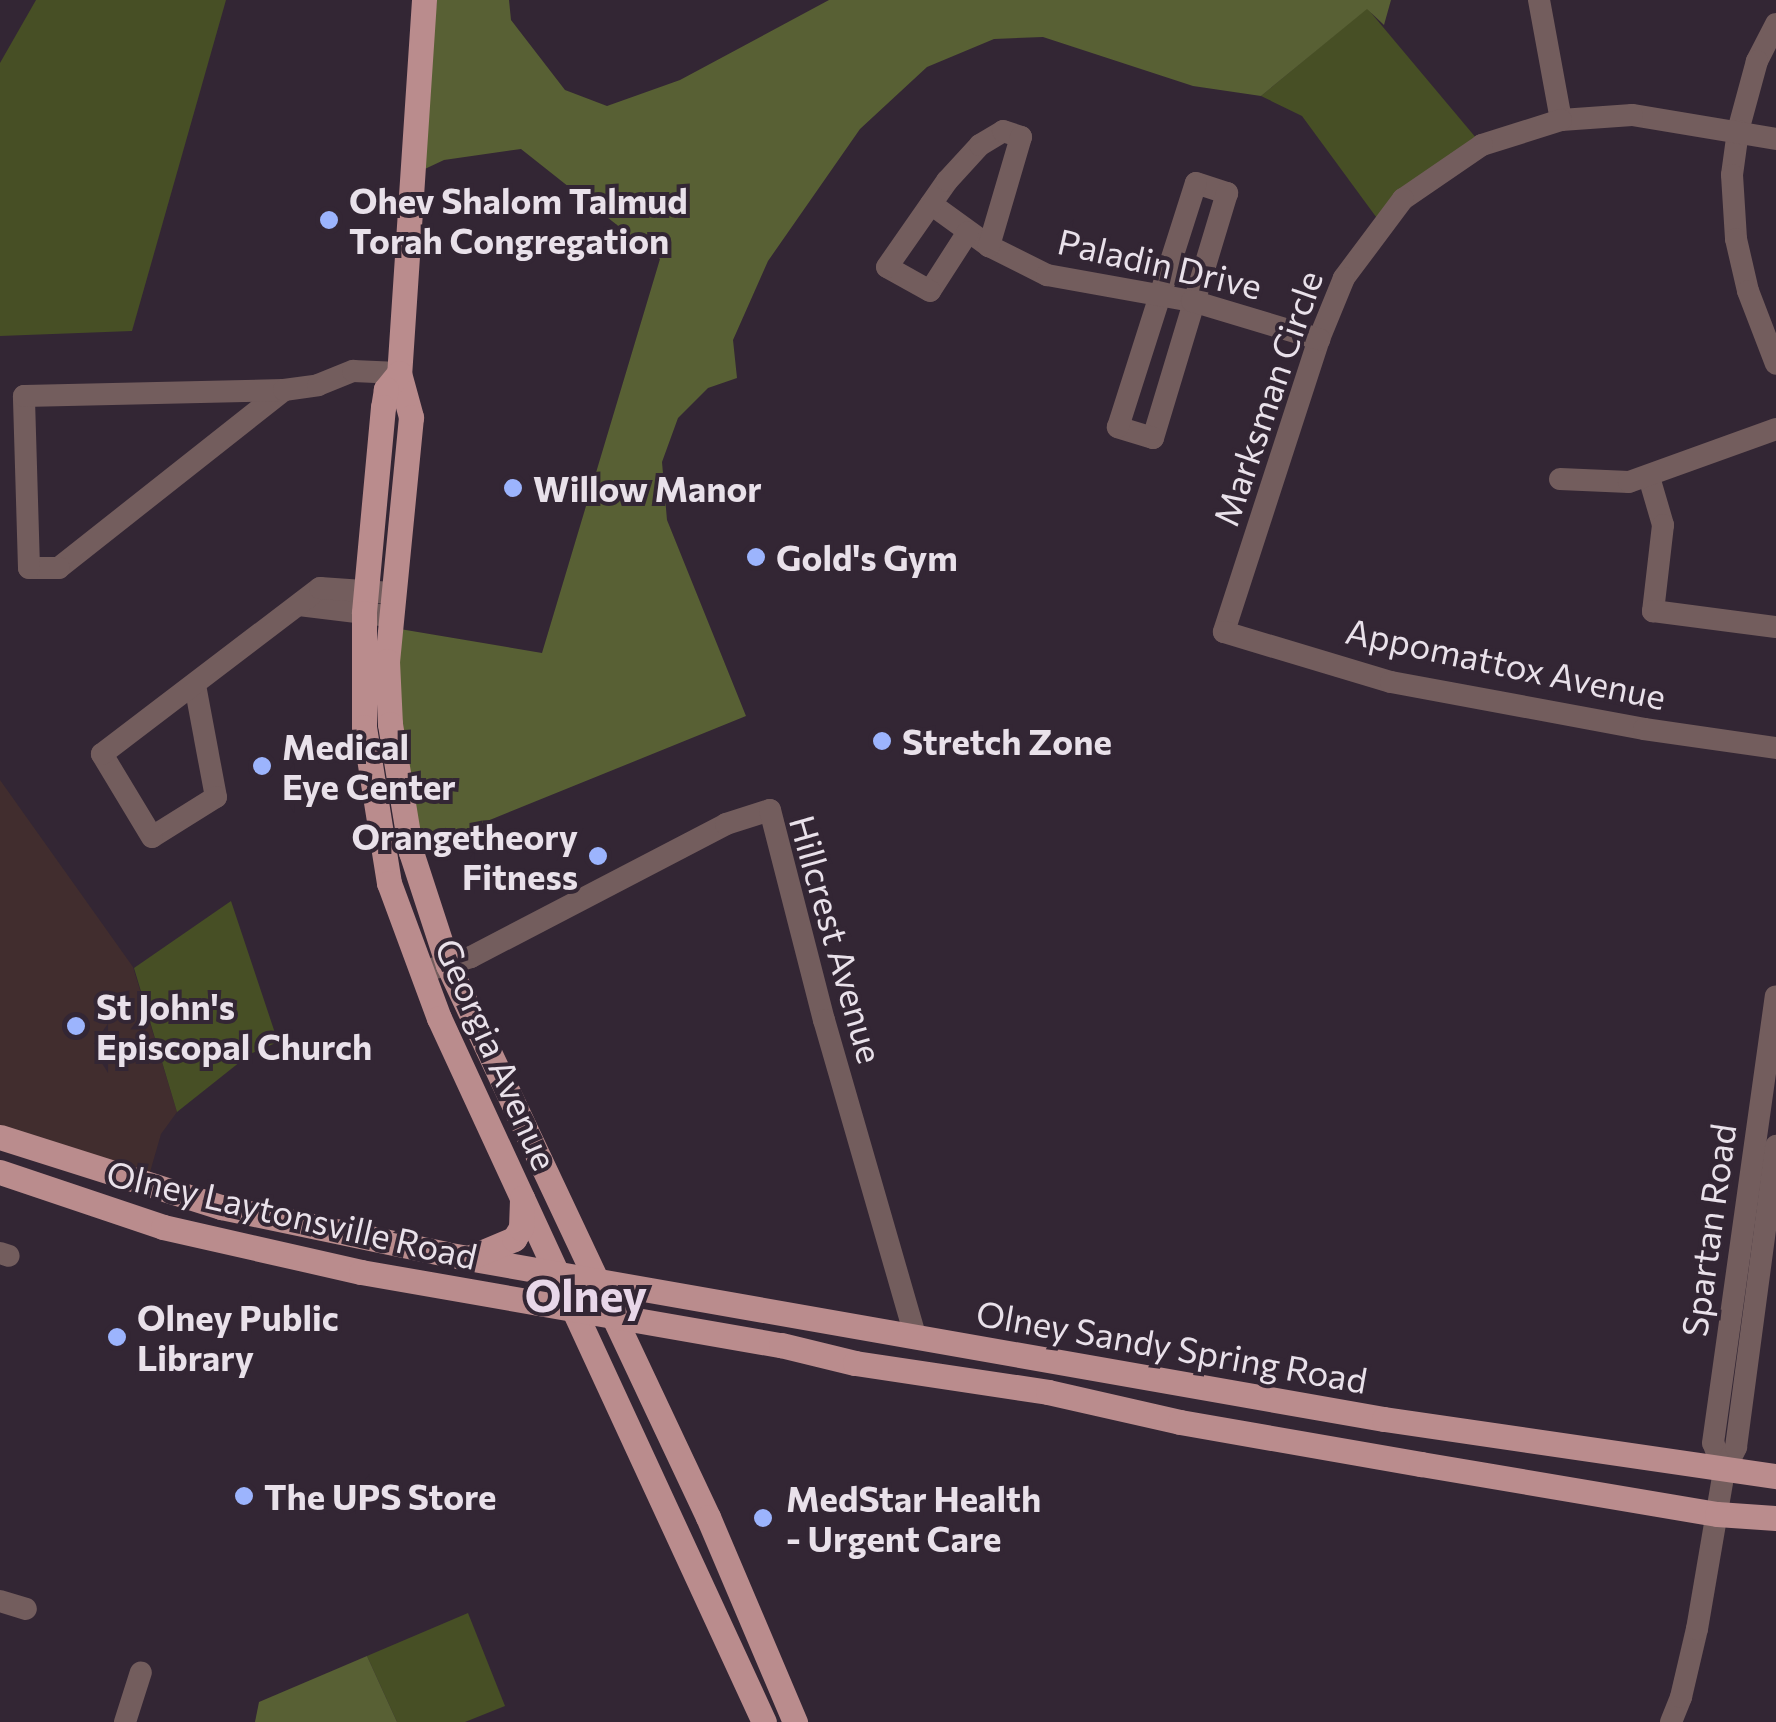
<!DOCTYPE html>
<style>
body{margin:0}
#map{position:relative;width:1776px;height:1722px;overflow:hidden;background:#332634;font-family:Commissioner,sans-serif}
div>[style]{position:absolute}
.education>*{inset:0;background:#412d2e}
.green>*{inset:0;background:#474f25}
.forest>*{inset:0;background:#586034}
.minor>*{height:22px;margin:-11px;padding:0 11px;transform-origin:11px;border-radius:11px;background:#735d5d}
.major>*{height:25px;margin:-12.5px;padding:0 12.5px;transform-origin:12.5px;border-radius:12.5px;background:#ba8c8d}
.dots>*{width:28px;height:28px;translate:-50% -50%;box-sizing:border-box;border:5px solid #332634;border-radius:50%}
span{translate:-50% -50%;white-space:nowrap;text-align:center;line-height:1.15;-webkit-text-stroke:8px #332634;paint-order:stroke}
.poi-label{font-size:35px;color:#e9e1ea;font-weight:700}
.left{translate:0 -50%;text-align:left}
.right{translate:-100% -50%;text-align:right}
.street-label{font-size:35px;color:#e9e1ea}
.district-label{font-size:45px;color:#e8d7e9;font-weight:700}
</style>
<div id="map">
<div class="education">
<i style="clip-path:polygon(0 780px,133px 967px,177px 1112px,161px 1134px,146px 1186px,0 1134px)"></i>
</div>
<div class="green">
<i style="clip-path:polygon(36px 0,226px 0,132px 331px,0 336px,0 63px)"></i>
<i style="clip-path:polygon(1367px 8px,1482px 145px,1382px 225px,1302px 116px,1261px 96px)"></i>
<i style="clip-path:polygon(231px 901px,278px 1042px,250px 1054px,177px 1112px,134px 968px)"></i>
<i style="clip-path:polygon(468px 1613px,505px 1706px,465px 1722px,397px 1722px,367px 1656px)"></i>
</div>
<div class="forest">
<i style="clip-path:polygon(437px 0,509px 0,511px 20px,565px 90px,607px 106px,680px 80px,829px 0,1391px 0,1384px 25px,1367px 9px,1261px 96px,1193px 86px,1043px 37px,994px 39px,927px 67px,860px 129px,768px 261px,733px 340px,737px 378px,708px 388px,678px 418px,662px 462px,667px 520px,746px 716px,411px 852px,388px 627px,542px 653px,660px 259px,521px 149px,444px 160px,412px 175px)"></i>
<i style="clip-path:polygon(367px 1656px,397px 1722px,255px 1722px,259px 1702px)"></i>
</div>
<div class="minor">
<i style="left:1539px;top:0;width:122px;rotate:79.6deg"></i>
<i style="left:1776px;top:24px;width:42px;rotate:117.2deg"></i>
<i style="left:1757px;top:61px;width:73px;rotate:105.2deg"></i>
<i style="left:1738px;top:131px;width:44px;rotate:97.8deg"></i>
<i style="left:1732px;top:175px;width:64px;rotate:86.4deg"></i>
<i style="left:1736px;top:239px;width:53px;rotate:77deg"></i>
<i style="left:1748px;top:291px;width:78px;rotate:69deg"></i>
<i style="left:1776px;top:139px;width:146px;rotate:-170.5deg"></i>
<i style="left:1632px;top:115px;width:71px;rotate:176deg"></i>
<i style="left:1561px;top:120px;width:83px;rotate:162.4deg"></i>
<i style="left:1482px;top:145px;width:96px;rotate:145.6deg"></i>
<i style="left:1403px;top:199px;width:99px;rotate:126.8deg"></i>
<i style="left:1344px;top:278px;width:66px;rotate:112.3deg"></i>
<i style="left:1319px;top:339px;width:308px;rotate:108deg"></i>
<i style="left:1224px;top:632px;width:174px;rotate:16.7deg"></i>
<i style="left:1391px;top:682px;width:257px;rotate:10.5deg"></i>
<i style="left:1644px;top:729px;width:133px;rotate:8.2deg"></i>
<i style="left:1196px;top:183px;width:33px;rotate:18deg"></i>
<i style="left:1227px;top:193px;width:256px;rotate:106.8deg"></i>
<i style="left:1153px;top:438px;width:37px;rotate:-163deg"></i>
<i style="left:1118px;top:427px;width:256px;rotate:-72.3deg"></i>
<i style="left:931px;top:204px;width:72px;rotate:35.9deg"></i>
<i style="left:989px;top:246px;width:65px;rotate:26.6deg"></i>
<i style="left:1047px;top:275px;width:147px;rotate:10.2deg"></i>
<i style="left:1192px;top:301px;width:133px;rotate:16.7deg"></i>
<i style="left:968px;top:232px;width:70px;rotate:122.8deg"></i>
<i style="left:930px;top:291px;width:49px;rotate:-150.8deg"></i>
<i style="left:887px;top:267px;width:105px;rotate:-55.1deg"></i>
<i style="left:947px;top:181px;width:49px;rotate:-47.5deg"></i>
<i style="left:980px;top:145px;width:27px;rotate:-31deg"></i>
<i style="left:1003px;top:131px;width:19px;rotate:18deg"></i>
<i style="left:1021px;top:137px;width:114px;rotate:106.4deg"></i>
<i style="left:284px;top:390px;width:287px;rotate:141.7deg"></i>
<i style="left:59px;top:568px;width:30px;rotate:180deg"></i>
<i style="left:29px;top:568px;width:172px;rotate:-91.7deg"></i>
<i style="left:24px;top:396px;width:260px;rotate:-1.3deg"></i>
<i style="left:284px;top:390px;width:34px;rotate:-8deg"></i>
<i style="left:318px;top:385px;width:38px;rotate:-22deg"></i>
<i style="left:353px;top:371px;width:46px;rotate:2.5deg"></i>
<i style="left:1649px;top:477px;width:50px;rotate:73.7deg"></i>
<i style="left:1663px;top:525px;width:87px;rotate:96.6deg"></i>
<i style="left:1653px;top:611px;width:124px;rotate:7.4deg"></i>
<i style="left:1560px;top:479px;width:69px;rotate:2.5deg"></i>
<i style="left:1629px;top:482px;width:156px;rotate:-19.8deg"></i>
<i style="left:299px;top:605px;width:91px;rotate:7deg"></i>
<i style="left:195px;top:685px;width:114px;rotate:79.4deg"></i>
<i style="left:216px;top:797px;width:75px;rotate:148deg"></i>
<i style="left:152px;top:837px;width:97px;rotate:-121.1deg"></i>
<i style="left:102px;top:754px;width:274px;rotate:-37.3deg"></i>
<i style="left:320px;top:588px;width:72px;rotate:4deg"></i>
<i style="left:432px;top:969px;width:41px;rotate:-17.1deg"></i>
<i style="left:471px;top:957px;width:288px;rotate:-27.5deg"></i>
<i style="left:726px;top:824px;width:46px;rotate:-17.7deg"></i>
<i style="left:770px;top:810px;width:217px;rotate:75.6deg"></i>
<i style="left:824px;top:1020px;width:329px;rotate:73.9deg"></i>
<i style="left:0;top:1253px;width:9px;rotate:18deg"></i>
<i style="left:1724px;top:1471px;width:30px;rotate:-111deg"></i>
<i style="left:1713px;top:1443px;width:451px;rotate:-82deg"></i>
<i style="left:0;top:1601px;width:27px;rotate:17deg"></i>
<i style="left:125px;top:1722px;width:52px;rotate:-72.3deg"></i>
<i style="left:1671px;top:1722px;width:27px;rotate:-68deg"></i>
<i style="left:1681px;top:1697px;width:70px;rotate:-76.8deg"></i>
<i style="left:1697px;top:1629px;width:160px;rotate:-80.3deg"></i>
<i style="left:1724px;top:1471px;width:27px;rotate:-63deg"></i>
<i style="left:1736px;top:1447px;width:304px;rotate:-82.4deg"></i>
</div>
<div class="major">
<i style="left:424px;top:0;width:374px;rotate:93.8deg"></i>
<i style="left:399px;top:373px;width:46px;rotate:74.7deg"></i>
<i style="left:411px;top:417px;width:245px;rotate:95.6deg"></i>
<i style="left:387px;top:661px;width:63px;rotate:87.3deg"></i>
<i style="left:390px;top:724px;width:130px;rotate:80.7deg"></i>
<i style="left:411px;top:852px;width:119px;rotate:71.9deg"></i>
<i style="left:448px;top:965px;width:610px;rotate:64.78deg"></i>
<i style="left:708px;top:1517px;width:223px;rotate:67deg"></i>
<i style="left:399px;top:373px;width:21px;rotate:129deg"></i>
<i style="left:386px;top:389px;width:18px;rotate:99deg"></i>
<i style="left:383px;top:407px;width:207px;rotate:95.3deg"></i>
<i style="left:364px;top:613px;width:114px;rotate:90deg"></i>
<i style="left:364px;top:727px;width:158px;rotate:80.9deg"></i>
<i style="left:389px;top:883px;width:144px;rotate:69.7deg"></i>
<i style="left:439px;top:1018px;width:775px;rotate:65.22deg"></i>
<i style="left:0;top:1137px;width:232px;rotate:17.6deg"></i>
<i style="left:221px;top:1207px;width:229px;rotate:11.8deg"></i>
<i style="left:445px;top:1254px;width:953px;rotate:9.97deg"></i>
<i style="left:1384px;top:1419px;width:396px;rotate:8.3deg"></i>
<i style="left:0;top:1172px;width:172px;rotate:18.6deg"></i>
<i style="left:163px;top:1227px;width:203px;rotate:12.8deg"></i>
<i style="left:361px;top:1272px;width:426px;rotate:9.9deg"></i>
<i style="left:781px;top:1345px;width:76px;rotate:13.7deg"></i>
<i style="left:855px;top:1363px;width:195px;rotate:8.5deg"></i>
<i style="left:1048px;top:1392px;width:135px;rotate:12.8deg"></i>
<i style="left:1180px;top:1422px;width:245px;rotate:9.9deg"></i>
<i style="left:1421px;top:1464px;width:300px;rotate:9.6deg"></i>
<i style="left:1717px;top:1514px;width:59px;rotate:3.9deg"></i>
<i style="left:471px;top:1257px;width:47px;rotate:-22.7deg"></i>
<i style="left:514px;top:1239px;width:13px;rotate:-58deg"></i>
<i style="left:521px;top:1228px;width:30px;rotate:-88deg"></i>
</div>
<div class="dots">
<i style="left:329px;top:220px;background:#9cb4fd"></i>
<i style="left:513px;top:488px;background:#9cb4fd"></i>
<i style="left:756px;top:557px;background:#9cb4fd"></i>
<i style="left:882px;top:741px;background:#9cb4fd"></i>
<i style="left:262px;top:766px;background:#9cb4fd"></i>
<i style="left:598px;top:856px;background:#9cb4fd"></i>
<i style="left:76px;top:1026px;background:#9cb4fd"></i>
<i style="left:117px;top:1337px;background:#9cb4fd"></i>
<i style="left:244px;top:1496px;background:#9cb4fd"></i>
<i style="left:763px;top:1518px;background:#9cb4fd"></i>
</div>
<div class="poi-label">
<span class="left" style="left:349px;top:220px">Ohev Shalom Talmud<br>Torah Congregation</span>
<span class="left" style="left:533px;top:488px">Willow Manor</span>
<span class="left" style="left:776px;top:557px">Gold's Gym</span>
<span class="left" style="left:902px;top:741px">Stretch Zone</span>
<span class="left" style="left:282px;top:766px">Medical<br>Eye Center</span>
<span class="right" style="left:578px;top:856px">Orangetheory<br>Fitness</span>
<span class="left" style="left:96px;top:1026px">St John's<br>Episcopal Church</span>
<span class="left" style="left:137px;top:1337px">Olney Public<br>Library</span>
<span class="left" style="left:264px;top:1496px">The UPS Store</span>
<span class="left" style="left:786px;top:1518px">MedStar Health<br>- Urgent Care</span>
</div>
<div class="street-label">
<span style="left:1160px;top:263px;rotate:13deg">Paladin Drive</span>
<span style="left:1267px;top:398px;rotate:-71deg">Marksman Circle</span>
<span style="left:1506px;top:663px;rotate:12deg">Appomattox Avenue</span>
<span style="left:837px;top:939px;rotate:74deg">Hillcrest Avenue</span>
<span style="left:497px;top:1054px;rotate:66deg">Georgia Avenue</span>
<span style="left:292px;top:1214px;rotate:13deg">Olney Laytonsville Road</span>
<span style="left:1708px;top:1230px;rotate:-82deg">Spartan Road</span>
<span style="left:1172px;top:1346px;rotate:10deg">Olney Sandy Spring Road</span>
</div>
<div class="district-label">
<span style="left:586px;top:1294px">Olney</span>
</div>
</div>
